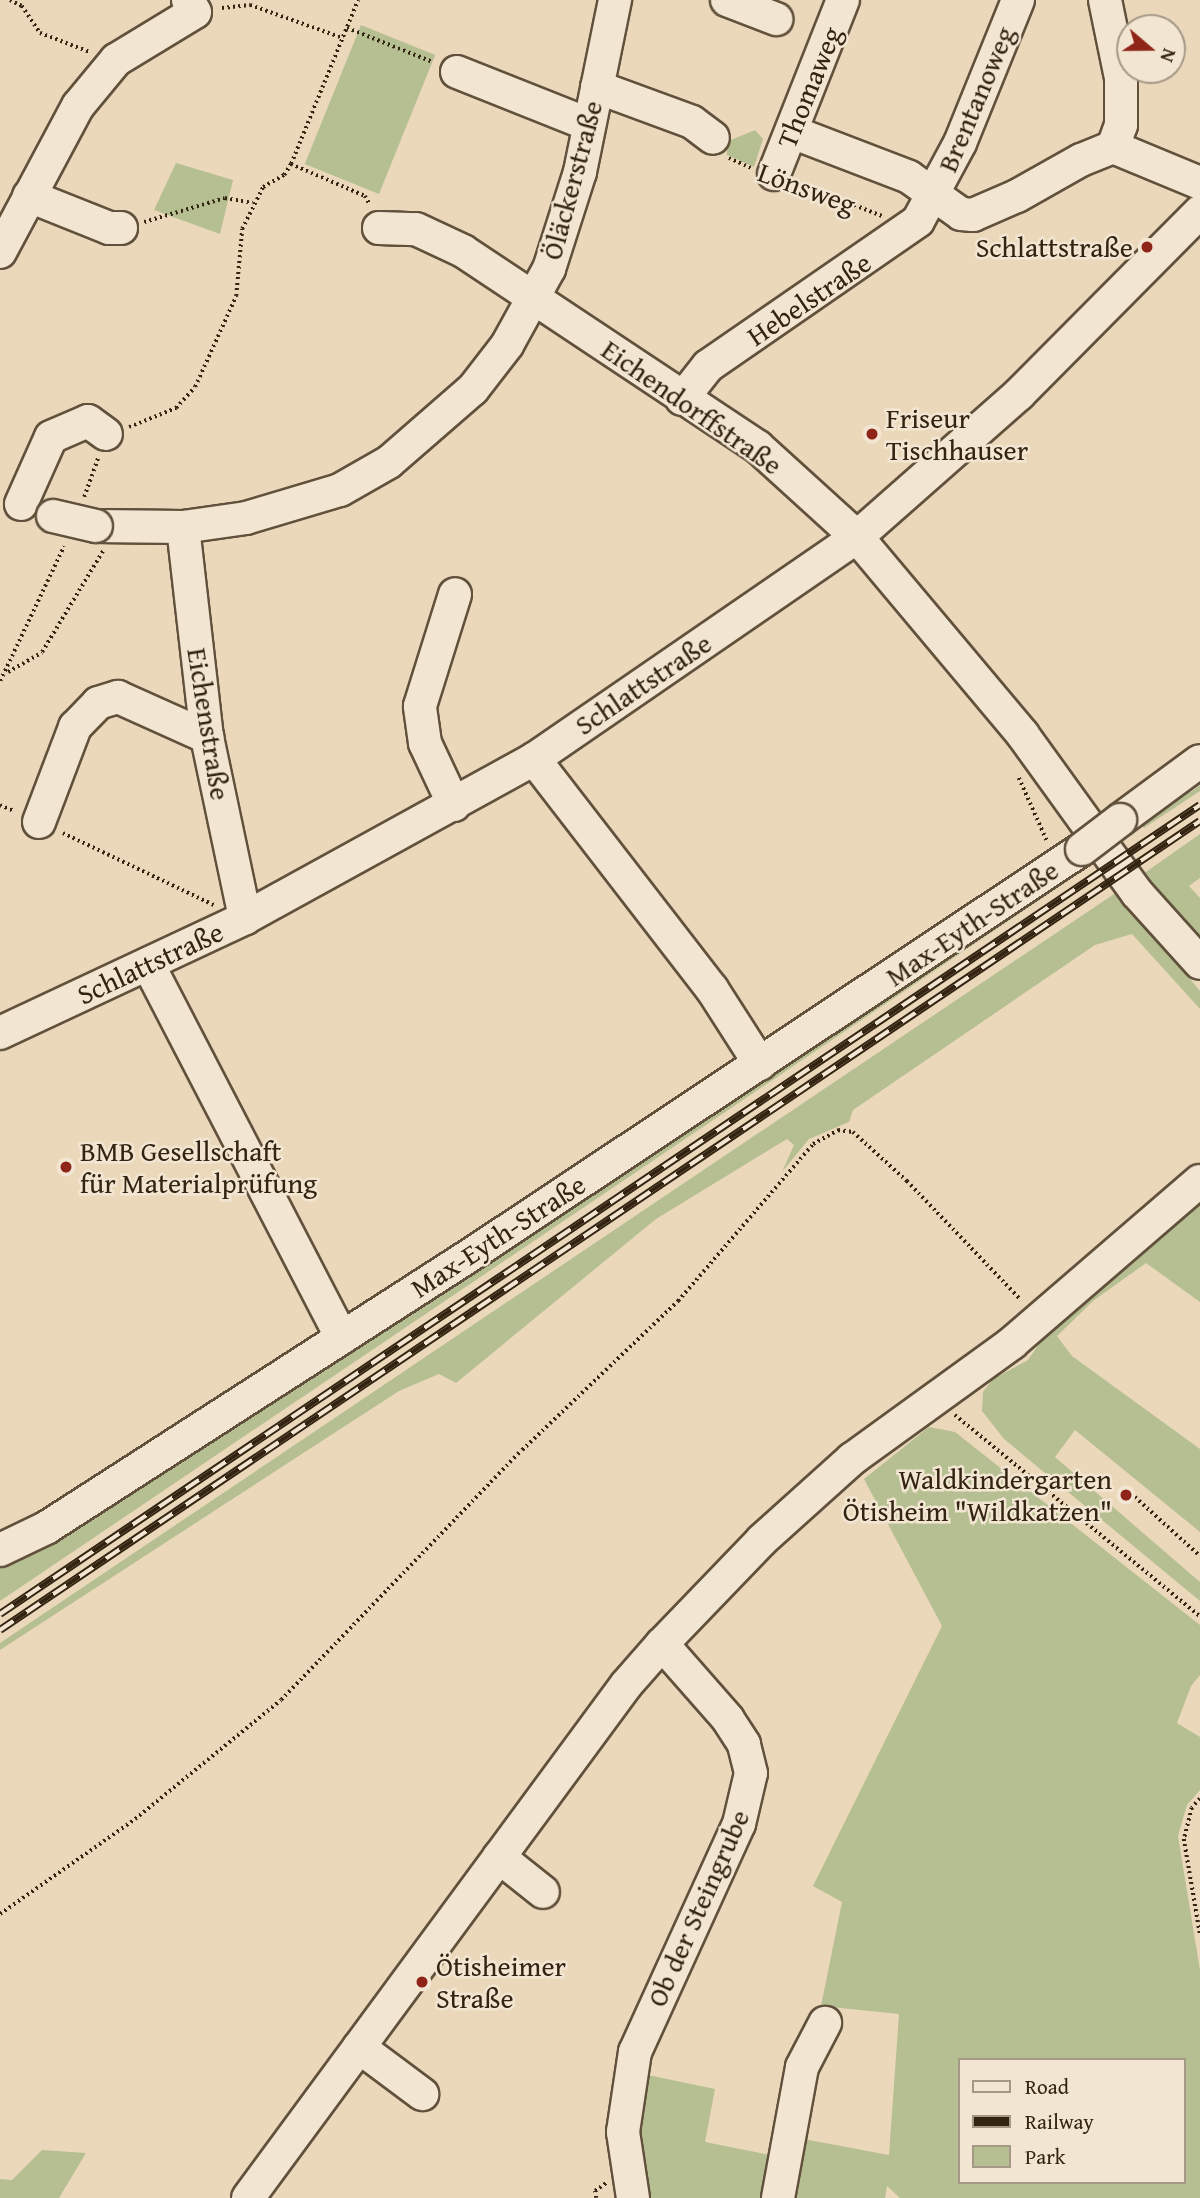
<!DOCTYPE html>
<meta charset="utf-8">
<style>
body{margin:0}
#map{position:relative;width:1200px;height:2198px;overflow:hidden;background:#ebd8bb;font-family:"Gentium Book Plus",serif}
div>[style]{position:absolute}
.green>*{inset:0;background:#b6bf91;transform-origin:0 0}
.path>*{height:3.5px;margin-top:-1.75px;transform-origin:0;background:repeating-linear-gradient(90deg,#332412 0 2px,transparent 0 5.5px)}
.roads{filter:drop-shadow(2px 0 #61513c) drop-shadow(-2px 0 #61513c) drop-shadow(0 2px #61513c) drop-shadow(0 -2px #61513c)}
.minor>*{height:32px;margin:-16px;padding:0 16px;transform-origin:16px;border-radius:16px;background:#f2e6d3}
.rail>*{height:8px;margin-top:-4px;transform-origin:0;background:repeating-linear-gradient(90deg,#f2e6d3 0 16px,#332412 0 32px);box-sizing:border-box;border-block:2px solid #332412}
.bridges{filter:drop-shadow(2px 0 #61513c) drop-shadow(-2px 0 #61513c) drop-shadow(0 2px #61513c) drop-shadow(0 -2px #61513c)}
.minor-bridge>*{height:32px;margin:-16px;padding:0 16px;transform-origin:16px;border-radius:16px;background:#f2e6d3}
.dots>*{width:19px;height:19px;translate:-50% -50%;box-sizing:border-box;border:4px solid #f2e6d3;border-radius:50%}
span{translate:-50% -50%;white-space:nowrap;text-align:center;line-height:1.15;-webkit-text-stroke:5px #f2e6d3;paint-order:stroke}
.street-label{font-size:28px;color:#332412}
.poi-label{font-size:28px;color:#332412}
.right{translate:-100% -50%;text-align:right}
.left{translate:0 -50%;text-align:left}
.legend{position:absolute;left:958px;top:2058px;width:228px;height:126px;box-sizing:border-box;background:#f2e6d3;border:2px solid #a69886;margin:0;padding:9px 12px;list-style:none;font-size:21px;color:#332412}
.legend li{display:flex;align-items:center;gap:14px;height:35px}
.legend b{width:35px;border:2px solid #a69886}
.north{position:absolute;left:1116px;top:14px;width:70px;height:70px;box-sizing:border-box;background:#f2e6d3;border:2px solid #a69886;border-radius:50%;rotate:110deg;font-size:19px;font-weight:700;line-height:28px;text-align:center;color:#332412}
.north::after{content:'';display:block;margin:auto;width:24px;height:32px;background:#8f2418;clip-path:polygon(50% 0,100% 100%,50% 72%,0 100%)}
</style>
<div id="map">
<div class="green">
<i style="left:361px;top:25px;width:80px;height:150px;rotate:22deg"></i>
<i style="clip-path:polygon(755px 130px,763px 139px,754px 167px,727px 155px,726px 142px)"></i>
<i style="clip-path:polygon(176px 163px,233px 180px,220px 234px,154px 210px)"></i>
<i style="clip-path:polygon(1200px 785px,1200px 791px,1144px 828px,1139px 822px,1186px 787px,1191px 792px)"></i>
<i style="clip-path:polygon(1200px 834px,1200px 878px,1189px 886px,1200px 898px,1200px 942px,1143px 874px)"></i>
<i style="clip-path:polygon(1079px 868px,1081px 872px,0 1601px,0 1566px,98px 1514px)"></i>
<i style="clip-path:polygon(1117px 892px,1200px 991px,1200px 1009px,1132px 934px,1095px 945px,853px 1110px,849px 1122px,809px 1139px,782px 1172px,794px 1145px,787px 1139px,656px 1219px,456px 1383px,439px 1374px,399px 1391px,0 1650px,0 1643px)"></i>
<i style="clip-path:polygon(1200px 1202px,1200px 1302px,1146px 1263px,1093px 1301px,1057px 1336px,1072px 1356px,1200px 1449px,1200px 1532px,1075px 1430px,1055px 1457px,1200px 1582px,1200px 1601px,1004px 1439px,982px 1411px,983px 1392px,993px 1379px,1028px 1360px,1048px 1331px)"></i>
<i style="clip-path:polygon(evenodd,929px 1427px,955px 1432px,1200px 1625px,1200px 1675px,1191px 1686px,1177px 1723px,1200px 1737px,1200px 1790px,1187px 1805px,1178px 1836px,1200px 1970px,1200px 2198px,900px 2198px,887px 2186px,885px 2198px,786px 2198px,798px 2138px,889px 2155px,899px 2014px,821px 2006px,842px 1902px,813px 1886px,942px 1626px,864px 1479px,929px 1427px,960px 2060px,1184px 2060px,1184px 2182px,960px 2182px,960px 2060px)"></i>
<i style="clip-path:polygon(638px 2073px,715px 2089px,705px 2142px,780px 2157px,771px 2198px,647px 2198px,635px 2176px)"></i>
<i style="clip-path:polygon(42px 2150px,86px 2153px,59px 2198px,0 2198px,0 2179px,12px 2180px)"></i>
</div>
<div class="path">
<i style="left:10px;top:0;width:13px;rotate:27deg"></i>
<i style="left:22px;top:6px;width:32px;rotate:56deg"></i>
<i style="left:40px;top:33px;width:53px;rotate:20.8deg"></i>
<i style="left:222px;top:8px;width:28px;rotate:-6deg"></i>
<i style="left:250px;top:5px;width:99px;rotate:19.5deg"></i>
<i style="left:347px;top:28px;width:92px;rotate:21.6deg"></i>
<i style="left:729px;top:158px;width:24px;rotate:24deg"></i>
<i style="left:291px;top:164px;width:81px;rotate:23.4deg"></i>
<i style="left:365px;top:196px;width:8px;rotate:60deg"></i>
<i style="left:798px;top:183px;width:90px;rotate:21.4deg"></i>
<i style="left:144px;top:222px;width:84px;rotate:-16.5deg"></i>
<i style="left:225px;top:198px;width:28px;rotate:10deg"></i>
<i style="left:129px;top:427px;width:51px;rotate:-22deg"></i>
<i style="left:176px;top:408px;width:28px;rotate:-48deg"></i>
<i style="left:195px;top:387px;width:100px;rotate:-65.7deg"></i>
<i style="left:236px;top:296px;width:67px;rotate:-84.9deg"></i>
<i style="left:242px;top:229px;width:47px;rotate:-63.4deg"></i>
<i style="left:263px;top:187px;width:24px;rotate:-30deg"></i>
<i style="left:284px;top:175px;width:13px;rotate:-58deg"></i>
<i style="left:291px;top:164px;width:177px;rotate:-67.8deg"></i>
<i style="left:84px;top:497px;width:41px;rotate:-70.3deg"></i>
<i style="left:8px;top:672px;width:39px;rotate:-30deg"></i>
<i style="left:42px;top:652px;width:118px;rotate:-58.9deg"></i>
<i style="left:0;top:681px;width:149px;rotate:-64.6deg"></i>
<i style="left:1019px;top:778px;width:69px;rotate:66deg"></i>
<i style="left:0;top:805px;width:15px;rotate:23deg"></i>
<i style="left:63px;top:833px;width:167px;rotate:25.5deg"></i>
<i style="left:955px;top:1415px;width:317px;rotate:39.4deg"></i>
<i style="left:1135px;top:1497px;width:88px;rotate:42.2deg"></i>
<i style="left:1200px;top:1799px;width:12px;rotate:132deg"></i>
<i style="left:1192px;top:1808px;width:32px;rotate:104deg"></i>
<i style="left:1184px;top:1839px;width:96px;rotate:80.4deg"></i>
<i style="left:0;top:1914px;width:165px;rotate:-35.1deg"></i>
<i style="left:135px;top:1819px;width:188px;rotate:-39.2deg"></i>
<i style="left:281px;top:1700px;width:347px;rotate:-46.1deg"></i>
<i style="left:522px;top:1450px;width:216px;rotate:-43.7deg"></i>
<i style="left:678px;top:1301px;width:207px;rotate:-49.3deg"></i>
<i style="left:813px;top:1144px;width:29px;rotate:-29deg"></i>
<i style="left:838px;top:1130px;width:15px;rotate:8deg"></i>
<i style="left:853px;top:1132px;width:73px;rotate:42.2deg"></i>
<i style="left:907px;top:1181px;width:165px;rotate:46.2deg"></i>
<i style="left:596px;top:2198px;width:7px;rotate:-98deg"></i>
<i style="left:595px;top:2191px;width:14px;rotate:-36deg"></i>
</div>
<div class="roads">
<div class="minor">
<i style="left:727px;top:0;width:53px;rotate:21.2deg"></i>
<i style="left:1105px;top:0;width:80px;rotate:78.4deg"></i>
<i style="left:1121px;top:78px;width:47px;rotate:90deg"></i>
<i style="left:1121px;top:125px;width:23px;rotate:110deg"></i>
<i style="left:457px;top:72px;width:141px;rotate:21.7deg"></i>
<i style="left:597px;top:87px;width:101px;rotate:20.2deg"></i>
<i style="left:692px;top:122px;width:26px;rotate:37deg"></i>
<i style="left:792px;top:132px;width:125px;rotate:21deg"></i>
<i style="left:909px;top:177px;width:64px;rotate:35.4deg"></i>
<i style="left:961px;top:214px;width:12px;rotate:5deg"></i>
<i style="left:973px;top:215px;width:48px;rotate:-23.4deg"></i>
<i style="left:1017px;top:196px;width:73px;rotate:-29.4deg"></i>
<i style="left:1081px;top:160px;width:35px;rotate:-22deg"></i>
<i style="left:1113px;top:147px;width:94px;rotate:22.5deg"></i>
<i style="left:774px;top:174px;width:187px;rotate:-68.4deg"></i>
<i style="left:29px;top:196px;width:86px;rotate:21.8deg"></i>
<i style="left:109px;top:228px;width:12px"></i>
<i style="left:379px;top:228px;width:37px;rotate:2deg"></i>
<i style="left:416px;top:229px;width:52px;rotate:25.1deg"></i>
<i style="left:463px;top:251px;width:354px;rotate:33.6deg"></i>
<i style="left:758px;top:447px;width:134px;rotate:42.3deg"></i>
<i style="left:857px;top:537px;width:258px;rotate:50deg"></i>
<i style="left:1023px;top:735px;width:195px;rotate:54.2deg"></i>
<i style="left:1137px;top:893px;width:94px;rotate:48deg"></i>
<i style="left:0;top:252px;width:166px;rotate:-61.9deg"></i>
<i style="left:78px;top:106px;width:60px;rotate:-50.4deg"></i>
<i style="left:116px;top:60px;width:92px;rotate:-31.3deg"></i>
<i style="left:195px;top:12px;width:14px;rotate:-120deg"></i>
<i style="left:682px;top:399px;width:42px;rotate:-51.8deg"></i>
<i style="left:708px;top:366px;width:255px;rotate:-34.6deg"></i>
<i style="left:918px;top:221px;width:89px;rotate:-61.7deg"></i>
<i style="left:960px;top:143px;width:154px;rotate:-67.9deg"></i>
<i style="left:21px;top:504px;width:73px;rotate:-65.9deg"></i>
<i style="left:51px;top:437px;width:40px;rotate:-23.4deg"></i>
<i style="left:88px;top:421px;width:22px;rotate:36deg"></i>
<i style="left:96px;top:526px;width:87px;rotate:0.7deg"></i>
<i style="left:183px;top:527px;width:64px;rotate:-8.1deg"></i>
<i style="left:246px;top:518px;width:98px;rotate:-16.6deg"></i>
<i style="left:340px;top:490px;width:56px;rotate:-29.7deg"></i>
<i style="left:389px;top:462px;width:111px;rotate:-41deg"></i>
<i style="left:473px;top:389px;width:56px;rotate:-52.3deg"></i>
<i style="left:507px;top:345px;width:87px;rotate:-61.1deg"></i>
<i style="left:549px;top:269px;width:102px;rotate:-72.3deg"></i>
<i style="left:580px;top:172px;width:176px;rotate:-78.5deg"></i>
<i style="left:183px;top:527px;width:211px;rotate:83.5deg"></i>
<i style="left:207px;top:737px;width:185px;rotate:78.1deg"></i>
<i style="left:534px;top:759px;width:291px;rotate:52.3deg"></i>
<i style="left:712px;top:989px;width:89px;rotate:57.4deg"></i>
<i style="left:454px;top:805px;width:68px;rotate:-115.1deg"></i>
<i style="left:425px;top:743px;width:37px;rotate:-98deg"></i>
<i style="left:420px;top:706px;width:117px;rotate:-72.6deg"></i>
<i style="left:1120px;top:820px;width:99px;rotate:-36.4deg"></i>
<i style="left:39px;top:822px;width:102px;rotate:-69.2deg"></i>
<i style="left:75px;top:727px;width:33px;rotate:-46deg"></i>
<i style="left:98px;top:703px;width:21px;rotate:-17deg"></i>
<i style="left:118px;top:697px;width:98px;rotate:24.2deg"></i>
<i style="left:148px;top:964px;width:421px;rotate:62.6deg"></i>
<i style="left:0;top:1033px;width:271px;rotate:-25.1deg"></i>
<i style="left:245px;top:918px;width:330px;rotate:-28.8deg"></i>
<i style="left:534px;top:759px;width:392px;rotate:-34.5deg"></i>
<i style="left:857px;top:537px;width:216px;rotate:-41.4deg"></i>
<i style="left:1019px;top:394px;width:257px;rotate:-45.2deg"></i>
<i style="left:0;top:1550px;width:51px;rotate:-25.6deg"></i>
<i style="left:46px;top:1528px;width:514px;rotate:-32.76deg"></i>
<i style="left:478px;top:1250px;width:725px;rotate:-33.58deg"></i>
<i style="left:499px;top:1857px;width:56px;rotate:38.5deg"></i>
<i style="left:359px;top:2047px;width:79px;rotate:36.7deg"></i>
<i style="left:248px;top:2198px;width:637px;rotate:-53.62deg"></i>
<i style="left:626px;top:1685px;width:55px;rotate:-48.7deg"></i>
<i style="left:662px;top:1644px;width:144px;rotate:-46.1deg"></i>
<i style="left:762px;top:1540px;width:121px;rotate:-42deg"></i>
<i style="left:852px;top:1459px;width:198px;rotate:-35.9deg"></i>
<i style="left:1012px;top:1343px;width:248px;rotate:-40.8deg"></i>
<i style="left:633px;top:2198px;width:67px;rotate:-98.6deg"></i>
<i style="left:623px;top:2132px;width:81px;rotate:-81.5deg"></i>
<i style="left:635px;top:2052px;width:251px;rotate:-65.5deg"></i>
<i style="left:739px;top:1824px;width:52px;rotate:-76.8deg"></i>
<i style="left:751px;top:1773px;width:30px;rotate:-104deg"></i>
<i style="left:744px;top:1744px;width:30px;rotate:-123deg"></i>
<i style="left:728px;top:1719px;width:100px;rotate:-131.3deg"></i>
<i style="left:778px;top:2198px;width:133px;rotate:-79.6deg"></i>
<i style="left:802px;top:2067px;width:50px;rotate:-62.4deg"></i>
</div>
</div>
<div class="rail">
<i style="left:0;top:1614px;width:1447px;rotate:-33.99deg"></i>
<i style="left:0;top:1630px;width:1447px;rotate:-33.99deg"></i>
</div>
<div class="bridges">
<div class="minor-bridge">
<i style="left:53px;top:516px;width:44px;rotate:13.1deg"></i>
<i style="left:1082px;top:849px;width:48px;rotate:-37.3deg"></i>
</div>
</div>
<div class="dots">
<i style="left:1147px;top:247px;background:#8f2418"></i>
<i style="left:872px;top:434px;background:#8f2418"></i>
<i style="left:66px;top:1167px;background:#8f2418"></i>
<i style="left:1126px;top:1495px;background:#8f2418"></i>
<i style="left:422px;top:1982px;background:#8f2418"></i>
</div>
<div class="street-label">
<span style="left:809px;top:87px;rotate:-68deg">Thomaweg</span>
<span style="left:976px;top:99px;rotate:-67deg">Brentanoweg</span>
<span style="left:572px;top:180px;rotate:-75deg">Öläckerstraße</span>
<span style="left:807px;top:188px;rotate:20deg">Lönsweg</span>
<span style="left:809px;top:299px;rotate:-34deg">Hebelstraße</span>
<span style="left:692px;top:407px;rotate:35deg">Eichendorffstraße</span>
<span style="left:643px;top:684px;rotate:-34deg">Schlattstraße</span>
<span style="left:209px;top:724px;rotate:81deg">Eichenstraße</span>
<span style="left:972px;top:923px;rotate:-34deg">Max-Eyth-Straße</span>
<span style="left:150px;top:963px;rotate:-25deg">Schlattstraße</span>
<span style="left:498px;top:1236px;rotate:-33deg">Max-Eyth-Straße</span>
<span style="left:698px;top:1908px;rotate:-66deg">Ob der Steingrube</span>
</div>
<div class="poi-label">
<span class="right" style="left:1133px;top:247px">Schlattstraße</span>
<span class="left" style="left:886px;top:434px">Friseur<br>Tischhauser</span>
<span class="left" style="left:80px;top:1167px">BMB Gesellschaft<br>für Materialprüfung</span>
<span class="right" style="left:1112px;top:1495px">Waldkindergarten<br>Ötisheim "Wildkatzen"</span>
<span class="left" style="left:436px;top:1982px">Ötisheimer<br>Straße</span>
</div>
<ul class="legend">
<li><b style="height:9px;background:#f2e6d3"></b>Road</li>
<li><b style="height:9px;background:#332412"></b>Railway</li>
<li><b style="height:19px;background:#b6bf91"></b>Park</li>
</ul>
<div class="north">N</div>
</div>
